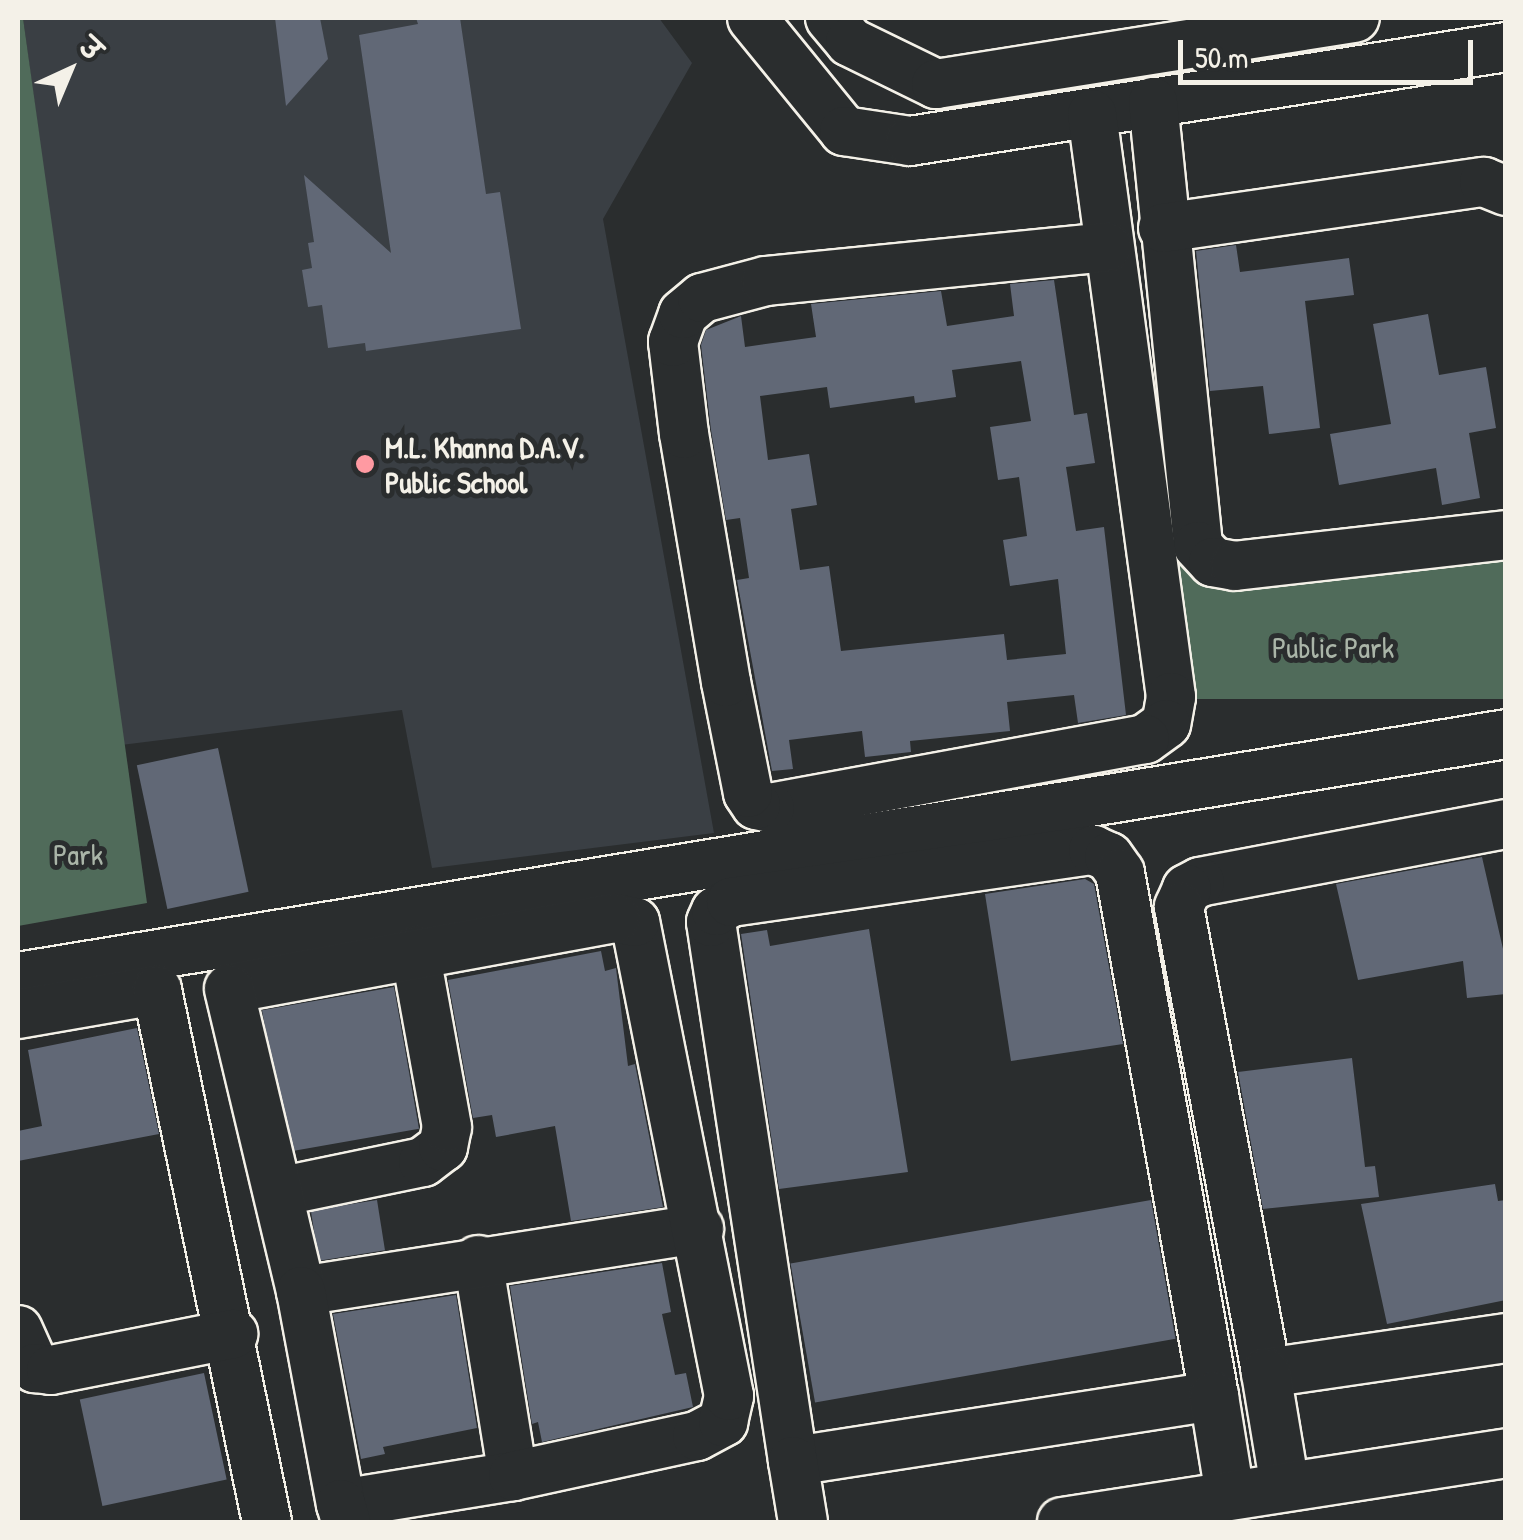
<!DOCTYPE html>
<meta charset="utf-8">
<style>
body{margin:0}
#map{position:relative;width:1523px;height:1540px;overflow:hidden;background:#2a2d2e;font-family:"Patrick Hand","Playpen Sans Deva",sans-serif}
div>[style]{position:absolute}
.built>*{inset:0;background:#3a3f44}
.green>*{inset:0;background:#506b5a;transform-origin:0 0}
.building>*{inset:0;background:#616876;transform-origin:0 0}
.roads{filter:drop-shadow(2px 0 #f4f1e8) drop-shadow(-2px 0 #f4f1e8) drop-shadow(0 2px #f4f1e8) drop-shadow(0 -2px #f4f1e8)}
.minor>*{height:48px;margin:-24px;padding:0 24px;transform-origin:24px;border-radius:24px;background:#2a2d2e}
.dots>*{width:28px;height:28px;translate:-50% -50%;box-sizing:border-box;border:5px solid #2a2d2e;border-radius:50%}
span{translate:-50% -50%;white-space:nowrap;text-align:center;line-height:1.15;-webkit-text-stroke:10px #2a2d2e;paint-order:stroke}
.poi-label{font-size:30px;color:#f4f1e8;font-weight:700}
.left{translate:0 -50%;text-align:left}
.park-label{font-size:30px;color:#aab5a8}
.frame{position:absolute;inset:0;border:20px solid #f4f1e8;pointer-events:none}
.north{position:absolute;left:20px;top:20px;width:100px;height:100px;-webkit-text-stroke:8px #2a2d2e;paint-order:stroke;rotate:44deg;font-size:28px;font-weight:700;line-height:40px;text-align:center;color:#f4f1e8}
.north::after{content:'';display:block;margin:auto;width:35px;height:45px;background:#f4f1e8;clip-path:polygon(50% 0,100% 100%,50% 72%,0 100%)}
.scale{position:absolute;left:1178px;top:40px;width:295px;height:45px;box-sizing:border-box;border:5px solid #f4f1e8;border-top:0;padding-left:12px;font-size:30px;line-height:35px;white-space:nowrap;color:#f4f1e8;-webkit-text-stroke:8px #2a2d2e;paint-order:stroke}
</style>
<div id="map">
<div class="built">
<i style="clip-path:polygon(23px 18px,659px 18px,692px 63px,603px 219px,714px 833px,432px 868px,402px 710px,121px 745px)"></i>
</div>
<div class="green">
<i style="clip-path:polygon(18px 18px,23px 18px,147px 903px,18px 926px)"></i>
<i style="left:1505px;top:540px;width:159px;height:356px;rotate:90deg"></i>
</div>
<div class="building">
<i style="clip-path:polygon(275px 18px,320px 18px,328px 59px,286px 106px)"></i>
<i style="clip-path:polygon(416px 18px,460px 18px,486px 194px,500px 192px,521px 329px,366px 351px,365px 343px,328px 348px,322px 305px,308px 307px,302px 270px,312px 268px,308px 243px,314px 242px,304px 175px,391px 253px,359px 35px,418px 24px)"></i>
<i style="clip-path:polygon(1236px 245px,1240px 272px,1349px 258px,1354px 295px,1305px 301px,1320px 428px,1269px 434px,1263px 386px,1210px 391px,1196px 251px)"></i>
<i style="clip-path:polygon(evenodd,1054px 280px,1074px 415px,1087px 413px,1095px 463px,1066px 467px,1076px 531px,1104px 527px,1126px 715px,1078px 723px,1074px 695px,1007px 702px,1010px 731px,910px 741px,911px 752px,865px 757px,862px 731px,789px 740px,793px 769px,772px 771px,737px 580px,749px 578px,740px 518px,726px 520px,711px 430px,701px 345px,706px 330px,741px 316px,745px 347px,816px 337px,811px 304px,941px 291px,947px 326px,1014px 316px,1010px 284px,1054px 280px,1021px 361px,1031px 421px,990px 427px,998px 480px,1019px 477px,1027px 536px,1003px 540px,1010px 586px,1058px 579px,1066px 654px,1007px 660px,1004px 634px,841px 651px,829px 566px,800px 570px,791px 509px,817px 505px,809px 454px,768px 460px,760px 396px,827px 387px,830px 408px,914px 396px,915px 403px,956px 397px,952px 370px,1021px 361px)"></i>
<i style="clip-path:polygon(1428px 314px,1439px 375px,1486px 367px,1496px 428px,1469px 433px,1480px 498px,1442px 505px,1436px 468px,1339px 485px,1330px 434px,1391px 424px,1373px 324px)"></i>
<i style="left:218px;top:748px;width:147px;height:83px;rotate:78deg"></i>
<i style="clip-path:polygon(1482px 857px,1506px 962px,1506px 994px,1467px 998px,1463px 961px,1358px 980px,1336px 884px)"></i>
<i style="clip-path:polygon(1085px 879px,1094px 884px,1123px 1044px,1011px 1061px,985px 894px)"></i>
<i style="clip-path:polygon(869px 929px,908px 1172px,779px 1189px,741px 934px,767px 930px,770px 946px)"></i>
<i style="clip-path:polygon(601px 951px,605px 971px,616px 968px,628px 1066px,635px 1064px,663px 1207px,571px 1221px,555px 1126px,496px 1137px,492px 1115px,473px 1118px,448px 980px)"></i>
<i style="left:394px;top:987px;width:144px;height:134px;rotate:80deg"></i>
<i style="clip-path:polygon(137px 1028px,159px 1134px,18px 1161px,18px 1131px,42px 1126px,28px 1050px)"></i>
<i style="clip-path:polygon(1352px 1058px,1365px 1167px,1375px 1166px,1379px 1197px,1263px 1209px,1238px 1072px)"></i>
<i style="clip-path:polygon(1495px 1184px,1498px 1201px,1506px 1200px,1506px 1300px,1387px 1324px,1361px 1204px)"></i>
<i style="left:377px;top:1200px;width:51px;height:67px;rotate:81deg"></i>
<i style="left:1151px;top:1200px;width:141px;height:366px;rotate:80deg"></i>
<i style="clip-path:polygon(662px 1263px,671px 1312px,662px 1314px,675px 1375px,686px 1373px,693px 1407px,542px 1442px,538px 1422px,532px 1424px,510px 1286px)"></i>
<i style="clip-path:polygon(456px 1295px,477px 1428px,383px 1447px,385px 1454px,361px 1459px,333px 1314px)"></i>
<i style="left:204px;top:1373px;width:109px;height:127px;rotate:78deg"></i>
</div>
<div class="roads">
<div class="minor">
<i style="left:752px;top:18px;width:146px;rotate:50.8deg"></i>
<i style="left:844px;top:131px;width:67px;rotate:8.6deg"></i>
<i style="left:910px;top:141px;width:603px;rotate:-8.96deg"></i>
<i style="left:830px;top:18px;width:31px;rotate:50deg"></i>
<i style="left:850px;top:42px;width:96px;rotate:26deg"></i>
<i style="left:936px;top:84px;width:424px;rotate:-9deg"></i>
<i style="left:1153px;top:102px;width:446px;rotate:84.2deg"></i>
<i style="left:1198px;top:546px;width:22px;rotate:47deg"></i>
<i style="left:1213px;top:562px;width:22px;rotate:10deg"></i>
<i style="left:1235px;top:566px;width:273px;rotate:-6.5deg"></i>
<i style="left:1092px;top:114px;width:588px;rotate:82.28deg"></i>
<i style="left:1171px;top:697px;width:27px;rotate:100deg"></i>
<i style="left:1166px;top:724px;width:26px;rotate:144deg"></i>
<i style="left:1145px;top:739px;width:381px;rotate:169.6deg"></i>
<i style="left:770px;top:808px;width:14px;rotate:-168deg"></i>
<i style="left:756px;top:805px;width:14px;rotate:-124deg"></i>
<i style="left:748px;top:793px;width:113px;rotate:-101.2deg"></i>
<i style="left:726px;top:682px;width:252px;rotate:-99.6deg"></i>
<i style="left:684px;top:434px;width:93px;rotate:-96.8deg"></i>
<i style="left:673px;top:342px;width:30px;rotate:-70deg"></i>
<i style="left:683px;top:314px;width:25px;rotate:-40deg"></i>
<i style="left:702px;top:298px;width:66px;rotate:-14.9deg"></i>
<i style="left:766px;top:281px;width:343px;rotate:-5.7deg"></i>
<i style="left:1163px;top:228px;width:324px;rotate:-8.2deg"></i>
<i style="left:1484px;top:182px;width:24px;rotate:22deg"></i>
<i style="left:1506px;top:824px;width:311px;rotate:169.3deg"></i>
<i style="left:1200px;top:882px;width:15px;rotate:152deg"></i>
<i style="left:1187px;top:889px;width:20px;rotate:114deg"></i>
<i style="left:1179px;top:907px;width:474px;rotate:79.4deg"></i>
<i style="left:1266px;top:1373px;width:243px;rotate:-8.3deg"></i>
<i style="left:18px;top:977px;width:1508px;rotate:-9.27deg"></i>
<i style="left:18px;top:1014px;width:141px;rotate:-9.8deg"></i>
<i style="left:157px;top:990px;width:543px;rotate:78.32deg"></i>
<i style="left:278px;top:1192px;width:148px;rotate:-11.7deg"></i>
<i style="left:423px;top:1162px;width:25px;rotate:-37deg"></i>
<i style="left:443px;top:1147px;width:20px;rotate:-79deg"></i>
<i style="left:447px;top:1127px;width:179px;rotate:-100.3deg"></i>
<i style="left:478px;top:1260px;width:219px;rotate:80.8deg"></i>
<i style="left:301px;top:1291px;width:403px;rotate:-8.9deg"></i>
<i style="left:18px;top:1330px;width:42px;rotate:65.9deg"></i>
<i style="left:35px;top:1368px;width:16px;rotate:7deg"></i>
<i style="left:51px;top:1370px;width:186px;rotate:-11.2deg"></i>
<i style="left:1266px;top:1373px;width:115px;rotate:80.5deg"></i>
<i style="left:1214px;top:1396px;width:426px;rotate:171.2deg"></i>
<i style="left:793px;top:1461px;width:545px;rotate:-98.65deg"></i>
<i style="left:711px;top:922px;width:12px;rotate:-66deg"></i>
<i style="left:716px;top:911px;width:17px;rotate:-31deg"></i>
<i style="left:731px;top:902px;width:366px;rotate:-8.2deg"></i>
<i style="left:1093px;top:850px;width:17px;rotate:24deg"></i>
<i style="left:1109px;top:857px;width:19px;rotate:55deg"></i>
<i style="left:1120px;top:873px;width:531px;rotate:79.81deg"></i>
<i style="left:1214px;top:1396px;width:100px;rotate:80.8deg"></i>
<i style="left:793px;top:1461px;width:62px;rotate:80.7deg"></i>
<i style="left:341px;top:1504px;width:174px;rotate:-9.2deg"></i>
<i style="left:513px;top:1476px;width:188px;rotate:-12.3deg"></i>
<i style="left:697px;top:1436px;width:30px;rotate:-28deg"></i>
<i style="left:723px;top:1422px;width:27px;rotate:-77deg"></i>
<i style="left:729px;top:1396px;width:483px;rotate:-101.2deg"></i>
<i style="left:635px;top:922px;width:20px;rotate:-169deg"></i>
<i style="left:615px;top:918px;width:392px;rotate:169.6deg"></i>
<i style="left:229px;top:989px;width:310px;rotate:76.6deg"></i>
<i style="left:301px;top:1291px;width:217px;rotate:79.4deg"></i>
<i style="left:341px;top:1504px;width:19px;rotate:74deg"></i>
<i style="left:1062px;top:1522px;width:449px;rotate:-8.8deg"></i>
</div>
</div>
<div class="dots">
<i style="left:365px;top:464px;background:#ff9aa2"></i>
</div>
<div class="poi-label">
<span class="left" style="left:385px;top:464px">M.L. Khanna D.A.V.<br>Public School</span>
</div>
<div class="park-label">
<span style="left:1333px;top:647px">Public Park</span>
<span style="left:78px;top:854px">Park</span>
</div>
<div class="frame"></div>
<div class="north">उ</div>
<div class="scale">50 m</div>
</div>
